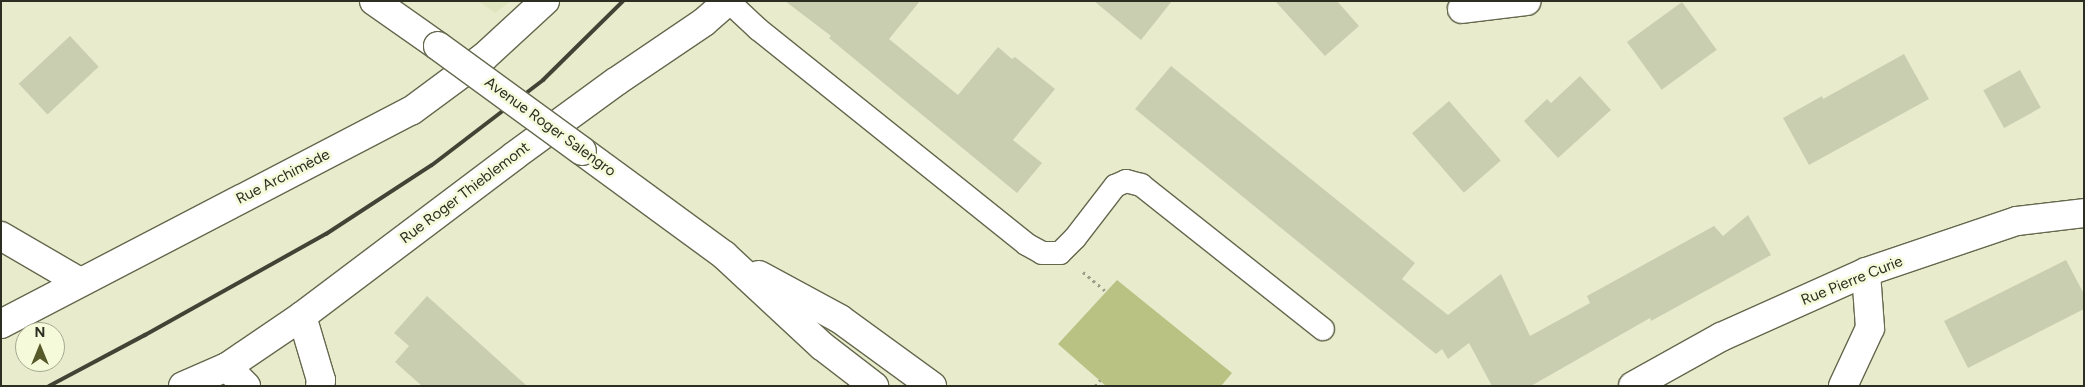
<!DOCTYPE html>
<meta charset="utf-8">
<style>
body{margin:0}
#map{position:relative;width:2085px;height:387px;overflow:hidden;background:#e8eccd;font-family:Figtree,sans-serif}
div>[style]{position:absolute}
.built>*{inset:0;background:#dfe5be}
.green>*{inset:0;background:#b9c183}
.building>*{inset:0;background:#caceb0;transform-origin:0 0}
.path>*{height:3px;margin-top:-1.5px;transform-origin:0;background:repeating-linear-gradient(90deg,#9c9f88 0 2.5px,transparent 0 6.5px)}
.roads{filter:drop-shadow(1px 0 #65684d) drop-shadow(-1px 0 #65684d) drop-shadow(0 1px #65684d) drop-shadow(0 -1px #65684d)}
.service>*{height:22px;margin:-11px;padding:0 11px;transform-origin:11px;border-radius:11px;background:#fff}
.minor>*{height:28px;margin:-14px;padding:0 14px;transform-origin:14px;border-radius:14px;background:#fff}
.secondary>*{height:28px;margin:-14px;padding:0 14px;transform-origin:14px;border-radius:14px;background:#fff}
.rail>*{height:4px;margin:-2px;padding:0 2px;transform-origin:2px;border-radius:2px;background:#424335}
.bridges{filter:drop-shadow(1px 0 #65684d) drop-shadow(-1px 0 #65684d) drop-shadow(0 1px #65684d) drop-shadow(0 -1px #65684d)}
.secondary-bridge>*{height:28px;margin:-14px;padding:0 14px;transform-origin:14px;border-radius:14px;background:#fff}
span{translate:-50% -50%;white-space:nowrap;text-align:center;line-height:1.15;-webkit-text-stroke:5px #f5fada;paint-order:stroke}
.street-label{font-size:15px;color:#2d2e22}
.frame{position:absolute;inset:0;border:2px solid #2d2e22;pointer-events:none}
.north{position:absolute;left:15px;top:322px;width:50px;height:50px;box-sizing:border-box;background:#f5fada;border:1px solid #a5a890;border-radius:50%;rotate:0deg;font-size:14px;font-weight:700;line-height:20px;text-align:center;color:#2d2e22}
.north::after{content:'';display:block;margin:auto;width:18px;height:22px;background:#555a28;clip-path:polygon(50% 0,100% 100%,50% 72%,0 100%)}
</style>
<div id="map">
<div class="built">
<i style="clip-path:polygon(478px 1px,511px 1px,495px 13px)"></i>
</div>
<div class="green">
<i style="clip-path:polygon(1117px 280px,1232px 373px,1221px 386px,1106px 386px,1058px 344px)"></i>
</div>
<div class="building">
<i style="clip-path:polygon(785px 1px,920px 1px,889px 39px,958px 95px,998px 47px,1012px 59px,1015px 57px,1055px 89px,1013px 140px,1042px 163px,1017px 193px,892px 90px,829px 38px,831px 36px)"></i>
<i style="clip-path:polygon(1094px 1px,1172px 1px,1141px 40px)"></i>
<i style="clip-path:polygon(1275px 1px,1337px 1px,1359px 26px,1325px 56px)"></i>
<i style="left:1682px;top:2px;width:59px;height:68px;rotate:54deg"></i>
<i style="left:70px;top:36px;width:42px;height:70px;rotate:47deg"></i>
<i style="clip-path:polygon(1904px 54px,1929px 99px,1809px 165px,1783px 118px,1822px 96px,1823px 99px)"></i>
<i style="clip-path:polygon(1171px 66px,1415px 263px,1402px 279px,1448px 315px,1501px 274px,1530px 336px,1590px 303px,1587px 296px,1714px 226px,1723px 236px,1748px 215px,1771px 255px,1651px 321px,1650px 318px,1531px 386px,1492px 386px,1469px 343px,1448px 359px,1442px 349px,1436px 354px,1135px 109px)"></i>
<i style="left:2020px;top:70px;width:43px;height:42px;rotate:61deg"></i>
<i style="clip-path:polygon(1580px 76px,1611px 110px,1558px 158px,1524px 121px,1547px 99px,1551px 103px)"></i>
<i style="left:1449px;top:101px;width:79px;height:49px;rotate:49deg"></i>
<i style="clip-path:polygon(2066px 260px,2084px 294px,2084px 309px,1968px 368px,1944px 321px)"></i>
<i style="clip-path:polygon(427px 296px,527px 386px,422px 386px,395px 362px,409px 346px,394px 333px)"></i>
</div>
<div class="path">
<i style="left:1083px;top:272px;width:30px;rotate:40deg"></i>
<i style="left:1095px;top:386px;width:8px;rotate:-50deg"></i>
</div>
<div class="roads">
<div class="service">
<i style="left:728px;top:1px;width:41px;rotate:43deg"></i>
<i style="left:758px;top:29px;width:344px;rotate:38.7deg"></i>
<i style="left:1026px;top:244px;width:18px;rotate:29deg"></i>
<i style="left:1042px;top:253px;width:18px"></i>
<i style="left:1060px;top:253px;width:21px;rotate:-45deg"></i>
<i style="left:1075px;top:238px;width:66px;rotate:-52.4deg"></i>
<i style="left:1115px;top:186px;width:12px;rotate:-24deg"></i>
<i style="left:1126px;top:181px;width:16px;rotate:15deg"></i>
<i style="left:1141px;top:185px;width:232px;rotate:38.4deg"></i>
</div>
<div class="minor">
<i style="left:1462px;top:9px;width:65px;rotate:-7deg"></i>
<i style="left:1px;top:236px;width:91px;rotate:30.2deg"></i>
<i style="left:302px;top:316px;width:67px;rotate:73.5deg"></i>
<i style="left:321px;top:380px;width:6px;rotate:99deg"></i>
<i style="left:1px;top:324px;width:462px;rotate:-27.5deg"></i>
<i style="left:411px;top:111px;width:91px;rotate:-36.5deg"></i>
<i style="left:484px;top:57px;width:83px;rotate:-42.6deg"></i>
<i style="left:227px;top:367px;width:27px;rotate:45deg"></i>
<i style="left:183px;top:386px;width:48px;rotate:-23.4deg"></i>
<i style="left:227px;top:367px;width:91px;rotate:-34.2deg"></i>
<i style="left:302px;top:316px;width:266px;rotate:-37deg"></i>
<i style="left:514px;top:156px;width:127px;rotate:-36.1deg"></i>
<i style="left:617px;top:81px;width:105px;rotate:-34.1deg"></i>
<i style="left:704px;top:22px;width:32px;rotate:-41deg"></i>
<i style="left:1633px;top:386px;width:101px;rotate:-29.1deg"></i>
<i style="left:1721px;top:337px;width:159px;rotate:-24.1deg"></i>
<i style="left:1866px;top:272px;width:159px;rotate:-18.7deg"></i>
<i style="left:2017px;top:221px;width:67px;rotate:-6.8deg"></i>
<i style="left:1843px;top:386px;width:64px;rotate:-65deg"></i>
<i style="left:1870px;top:328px;width:56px;rotate:-94.1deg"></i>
</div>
<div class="secondary">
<i style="left:374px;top:1px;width:78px;rotate:35.1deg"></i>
<i style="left:582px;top:151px;width:176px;rotate:36.2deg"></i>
<i style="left:724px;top:255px;width:134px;rotate:42.9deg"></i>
<i style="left:822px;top:346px;width:66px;rotate:37.6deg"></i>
<i style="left:759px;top:275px;width:92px;rotate:28.5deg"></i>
<i style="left:840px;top:319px;width:114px;rotate:36.1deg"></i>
</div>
</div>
<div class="rail">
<i style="left:49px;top:386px;width:109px;rotate:-28deg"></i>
<i style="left:145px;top:335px;width:207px;rotate:-29.2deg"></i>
<i style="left:326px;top:234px;width:126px;rotate:-33.1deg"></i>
<i style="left:432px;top:165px;width:140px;rotate:-37.4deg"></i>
<i style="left:543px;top:80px;width:112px;rotate:-44.6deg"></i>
</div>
<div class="bridges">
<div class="secondary-bridge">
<i style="left:438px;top:46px;width:178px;rotate:36.1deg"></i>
</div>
</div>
<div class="street-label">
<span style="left:550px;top:127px;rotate:36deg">Avenue Roger Salengro</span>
<span style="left:283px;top:177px;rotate:-27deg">Rue Archimède</span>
<span style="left:465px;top:193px;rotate:-37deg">Rue Roger Thieblemont</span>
<span style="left:1852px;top:281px;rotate:-22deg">Rue Pierre Curie</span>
</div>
<div class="frame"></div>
<div class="north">N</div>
</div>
